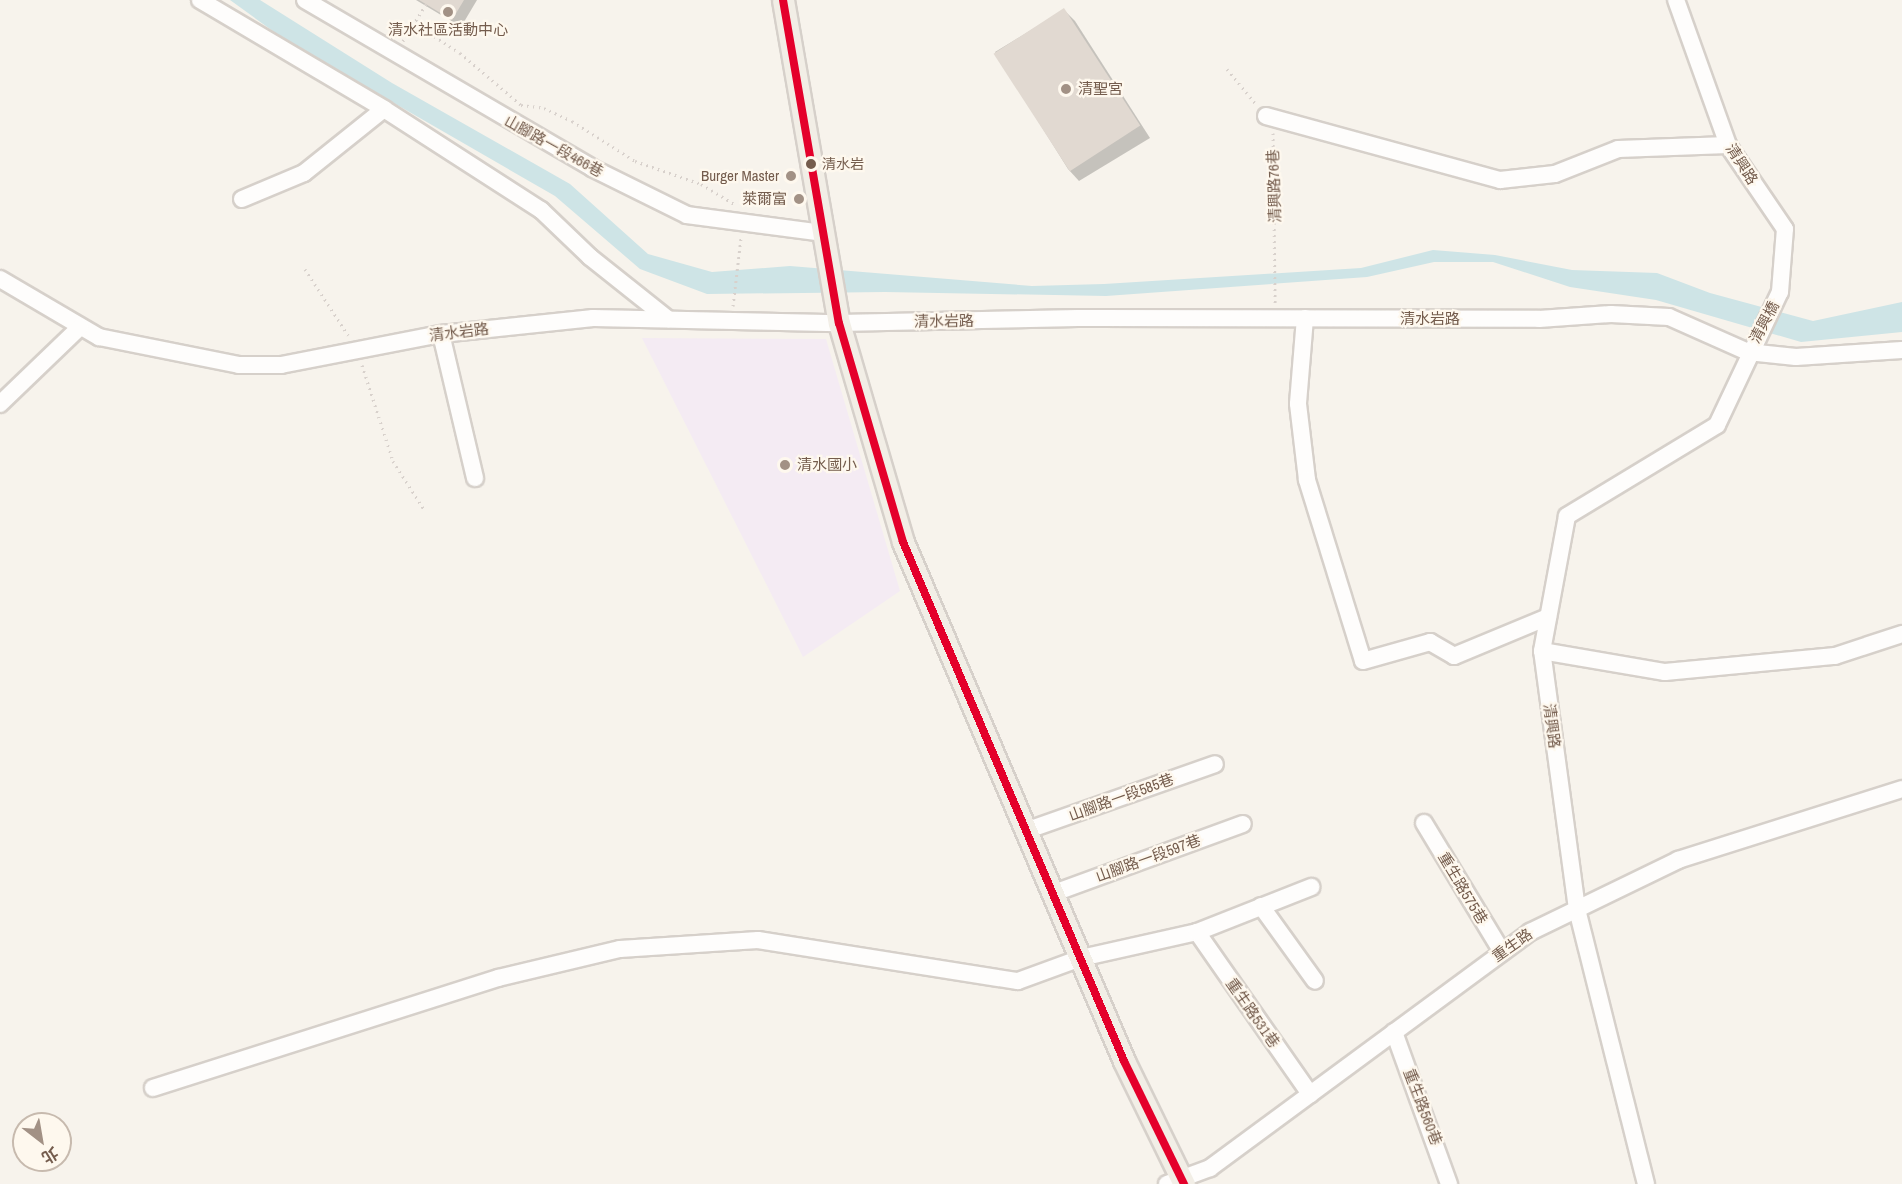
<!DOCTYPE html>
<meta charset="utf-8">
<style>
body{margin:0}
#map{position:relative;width:1902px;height:1184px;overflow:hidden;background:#f7f3ec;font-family:"Archivo Narrow","Noto Sans TC",sans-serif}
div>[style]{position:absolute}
.education>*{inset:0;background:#f4ebf3}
.water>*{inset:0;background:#cee4e6}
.shadow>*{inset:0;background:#0003}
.building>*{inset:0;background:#e1d9d1;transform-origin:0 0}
.path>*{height:3px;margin-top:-1.5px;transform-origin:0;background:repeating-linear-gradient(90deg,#d8d1cc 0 1.5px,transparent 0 6px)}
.roads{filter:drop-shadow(2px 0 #d6d0ca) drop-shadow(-2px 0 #d6d0ca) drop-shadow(0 2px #d6d0ca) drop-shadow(0 -2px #d6d0ca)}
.minor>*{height:16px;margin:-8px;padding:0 8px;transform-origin:8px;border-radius:8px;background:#fefdfc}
.major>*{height:21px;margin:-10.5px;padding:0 10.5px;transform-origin:10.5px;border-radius:10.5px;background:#f2eee6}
.bus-1>*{height:8px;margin:-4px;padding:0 4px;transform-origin:4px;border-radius:4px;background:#e4002b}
.dots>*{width:16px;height:16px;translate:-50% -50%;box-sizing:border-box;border:3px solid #fef8ee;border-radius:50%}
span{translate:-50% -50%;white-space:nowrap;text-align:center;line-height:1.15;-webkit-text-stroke:4.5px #fef8ee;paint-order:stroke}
.bus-label{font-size:14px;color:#745c4d}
.left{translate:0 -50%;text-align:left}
.poi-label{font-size:15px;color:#745c4d}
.right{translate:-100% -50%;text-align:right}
.street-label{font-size:15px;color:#745c4d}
.north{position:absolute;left:12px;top:1112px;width:60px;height:60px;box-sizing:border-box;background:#fef8ee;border:2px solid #c7baae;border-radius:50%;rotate:149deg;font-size:16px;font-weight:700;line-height:24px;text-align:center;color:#745c4d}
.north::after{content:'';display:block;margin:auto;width:21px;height:27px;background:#a29185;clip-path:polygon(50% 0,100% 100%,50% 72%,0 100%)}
</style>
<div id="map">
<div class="education">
<i style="clip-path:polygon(642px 338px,826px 339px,900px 591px,803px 657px)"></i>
</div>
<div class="water">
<i style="clip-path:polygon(230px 0,260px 0,392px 83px,570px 184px,648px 254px,712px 272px,790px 266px,1032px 286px,1104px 284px,1361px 268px,1433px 250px,1495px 255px,1572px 270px,1657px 273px,1710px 293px,1813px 321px,1902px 302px,1902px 332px,1801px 342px,1656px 300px,1570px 287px,1493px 262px,1434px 262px,1367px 277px,1106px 296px,885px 292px,707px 294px,640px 269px,555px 196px,288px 42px)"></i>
</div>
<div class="shadow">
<i style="clip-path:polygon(416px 0,477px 0,461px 27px)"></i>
<i style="clip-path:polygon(1064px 10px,1075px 21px,1150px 138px,1079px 181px,1068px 169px,995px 52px)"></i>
</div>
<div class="building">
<i style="clip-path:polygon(419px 0,464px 0,452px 20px)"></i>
<i style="left:1064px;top:8px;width:140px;height:84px;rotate:57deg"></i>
</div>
<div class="path">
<i style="left:414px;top:23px;width:55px;rotate:33.1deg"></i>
<i style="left:460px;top:53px;width:80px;rotate:40.4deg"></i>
<i style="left:521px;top:105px;width:23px;rotate:7deg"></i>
<i style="left:544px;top:108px;width:31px;rotate:25deg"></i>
<i style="left:572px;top:121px;width:75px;rotate:32.4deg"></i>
<i style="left:635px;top:161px;width:70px;rotate:19.2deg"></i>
<i style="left:701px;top:184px;width:41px;rotate:31deg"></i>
<i style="left:403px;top:41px;width:44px;rotate:-58.1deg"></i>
<i style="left:1227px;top:69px;width:45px;rotate:50.4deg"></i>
<i style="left:1273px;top:133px;width:170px;rotate:89.3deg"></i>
<i style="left:305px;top:269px;width:79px;rotate:56.9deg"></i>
<i style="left:733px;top:306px;width:68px;rotate:-83.3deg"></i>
<i style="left:362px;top:365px;width:101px;rotate:72.1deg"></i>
<i style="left:393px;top:461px;width:59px;rotate:57.4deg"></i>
</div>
<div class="roads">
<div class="minor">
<i style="left:200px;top:0;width:214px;rotate:30.6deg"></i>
<i style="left:384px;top:109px;width:187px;rotate:32.8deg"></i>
<i style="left:541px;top:210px;width:68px;rotate:43.8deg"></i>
<i style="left:590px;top:257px;width:100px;rotate:38.5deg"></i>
<i style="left:305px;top:0;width:333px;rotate:30.3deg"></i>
<i style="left:592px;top:168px;width:106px;rotate:26.3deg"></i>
<i style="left:687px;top:215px;width:138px;rotate:7.5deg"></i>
<i style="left:1266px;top:116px;width:243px;rotate:15.3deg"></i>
<i style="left:1500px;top:180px;width:55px;rotate:-6.2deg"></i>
<i style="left:1555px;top:174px;width:68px;rotate:-21.6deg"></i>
<i style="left:1618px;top:149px;width:110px;rotate:-2.1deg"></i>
<i style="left:242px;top:199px;width:67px;rotate:-22.8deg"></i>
<i style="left:304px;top:173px;width:102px;rotate:-38.7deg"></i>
<i style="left:0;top:279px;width:115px;rotate:30.4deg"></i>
<i style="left:99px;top:337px;width:143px;rotate:11.3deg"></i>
<i style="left:239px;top:365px;width:42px"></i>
<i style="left:281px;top:365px;width:163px;rotate:-11deg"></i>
<i style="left:441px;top:334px;width:153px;rotate:-6deg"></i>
<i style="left:593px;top:318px;width:246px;rotate:1.2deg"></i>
<i style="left:839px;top:323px;width:239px;rotate:-1.2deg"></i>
<i style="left:1078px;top:318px;width:461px;rotate:0.1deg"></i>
<i style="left:1539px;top:319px;width:72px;rotate:-4deg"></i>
<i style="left:1611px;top:314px;width:58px;rotate:3deg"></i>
<i style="left:1669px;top:317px;width:86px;rotate:23.9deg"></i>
<i style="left:1748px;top:352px;width:48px;rotate:5.9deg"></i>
<i style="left:1796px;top:357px;width:106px;rotate:-3.8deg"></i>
<i style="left:1305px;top:318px;width:86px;rotate:94.7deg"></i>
<i style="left:1298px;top:404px;width:77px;rotate:83.2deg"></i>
<i style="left:1307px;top:480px;width:189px;rotate:72.8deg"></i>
<i style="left:1363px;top:661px;width:70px;rotate:-15.8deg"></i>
<i style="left:1430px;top:642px;width:28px;rotate:30deg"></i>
<i style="left:1454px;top:656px;width:102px;rotate:-22.5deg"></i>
<i style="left:441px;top:334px;width:148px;rotate:76.7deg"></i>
<i style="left:0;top:404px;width:111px;rotate:-43.9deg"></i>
<i style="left:1542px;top:651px;width:125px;rotate:9.7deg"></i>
<i style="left:1665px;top:672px;width:171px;rotate:-5.4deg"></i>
<i style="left:1835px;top:656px;width:71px;rotate:-18.2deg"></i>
<i style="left:1424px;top:823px;width:151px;rotate:58.8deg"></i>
<i style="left:1028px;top:830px;width:198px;rotate:-19.4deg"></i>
<i style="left:1054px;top:893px;width:201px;rotate:-20.1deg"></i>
<i style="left:1261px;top:906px;width:92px;rotate:54.2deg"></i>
<i style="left:1197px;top:932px;width:198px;rotate:55.1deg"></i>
<i style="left:1394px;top:1032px;width:162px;rotate:70.1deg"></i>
<i style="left:153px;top:1088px;width:362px;rotate:-17.7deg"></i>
<i style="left:498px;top:978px;width:125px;rotate:-13.4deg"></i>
<i style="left:620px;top:949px;width:138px;rotate:-3.7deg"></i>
<i style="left:758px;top:940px;width:263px;rotate:9deg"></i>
<i style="left:1018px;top:981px;width:67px;rotate:-20.1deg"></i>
<i style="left:1081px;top:958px;width:119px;rotate:-12.6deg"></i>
<i style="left:1197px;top:932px;width:123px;rotate:-21.5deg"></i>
<i style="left:1167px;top:1184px;width:46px;rotate:-20.4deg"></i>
<i style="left:1210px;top:1168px;width:398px;rotate:-36.4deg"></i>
<i style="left:1530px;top:932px;width:165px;rotate:-25.9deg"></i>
<i style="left:1678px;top:860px;width:235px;rotate:-17.6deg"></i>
<i style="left:1646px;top:1184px;width:284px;rotate:-104.1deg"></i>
<i style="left:1577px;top:909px;width:260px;rotate:-97.7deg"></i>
<i style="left:1542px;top:651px;width:137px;rotate:-79.5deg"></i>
<i style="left:1567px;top:516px;width:175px;rotate:-31.2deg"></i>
<i style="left:1717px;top:425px;width:147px;rotate:-64.7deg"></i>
<i style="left:1780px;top:292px;width:63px;rotate:-85.5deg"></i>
<i style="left:1785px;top:229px;width:102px;rotate:-124.2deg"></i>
<i style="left:1728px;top:145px;width:154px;rotate:-109.7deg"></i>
</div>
<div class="major">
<i style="left:783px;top:0;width:328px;rotate:80.2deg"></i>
<i style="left:839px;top:323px;width:228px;rotate:73.7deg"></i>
<i style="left:903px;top:542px;width:564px;rotate:66.93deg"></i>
<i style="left:1124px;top:1061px;width:137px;rotate:64deg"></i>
</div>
</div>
<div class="bus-1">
<i style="left:783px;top:0;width:328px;rotate:80.2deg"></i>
<i style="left:839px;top:323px;width:228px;rotate:73.7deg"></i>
<i style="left:903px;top:542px;width:564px;rotate:66.93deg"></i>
<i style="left:1124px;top:1061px;width:137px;rotate:64deg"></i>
</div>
<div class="dots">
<i style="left:448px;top:12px;background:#a29185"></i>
<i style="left:1066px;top:89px;background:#a29185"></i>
<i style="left:811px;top:164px;background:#745c4d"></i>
<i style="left:791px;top:176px;background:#a29185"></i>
<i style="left:799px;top:199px;background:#a29185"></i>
<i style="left:785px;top:465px;background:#a29185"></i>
</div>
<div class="bus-label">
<span class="left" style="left:822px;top:164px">清水岩</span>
</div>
<div class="poi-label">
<span style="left:448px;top:30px">清水社區活動中心</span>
<span class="left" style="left:1078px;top:89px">清聖宮</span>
<span class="right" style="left:779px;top:176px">Burger Master</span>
<span class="right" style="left:787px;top:199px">萊爾富</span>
<span class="left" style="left:797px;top:465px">清水國小</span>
</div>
<div class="street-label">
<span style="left:554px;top:146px;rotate:29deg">山腳路一段466巷</span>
<span style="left:1742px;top:164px;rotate:57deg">清興路</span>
<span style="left:1274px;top:186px;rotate:-92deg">清興路76巷</span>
<span style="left:1430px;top:319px">清水岩路</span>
<span style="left:944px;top:321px;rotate:-1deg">清水岩路</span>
<span style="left:1764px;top:322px;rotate:-62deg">清興橋</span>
<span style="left:459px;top:332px;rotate:-7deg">清水岩路</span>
<span style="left:1552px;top:726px;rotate:82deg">清興路</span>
<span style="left:1121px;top:797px;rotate:-20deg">山腳路一段585巷</span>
<span style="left:1148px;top:858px;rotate:-20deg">山腳路一段597巷</span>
<span style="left:1463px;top:888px;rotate:59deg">重生路575巷</span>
<span style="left:1512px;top:945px;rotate:-35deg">重生路</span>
<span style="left:1253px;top:1013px;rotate:55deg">重生路531巷</span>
<span style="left:1423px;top:1107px;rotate:69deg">重生路560巷</span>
</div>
<div class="north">北</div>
</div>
